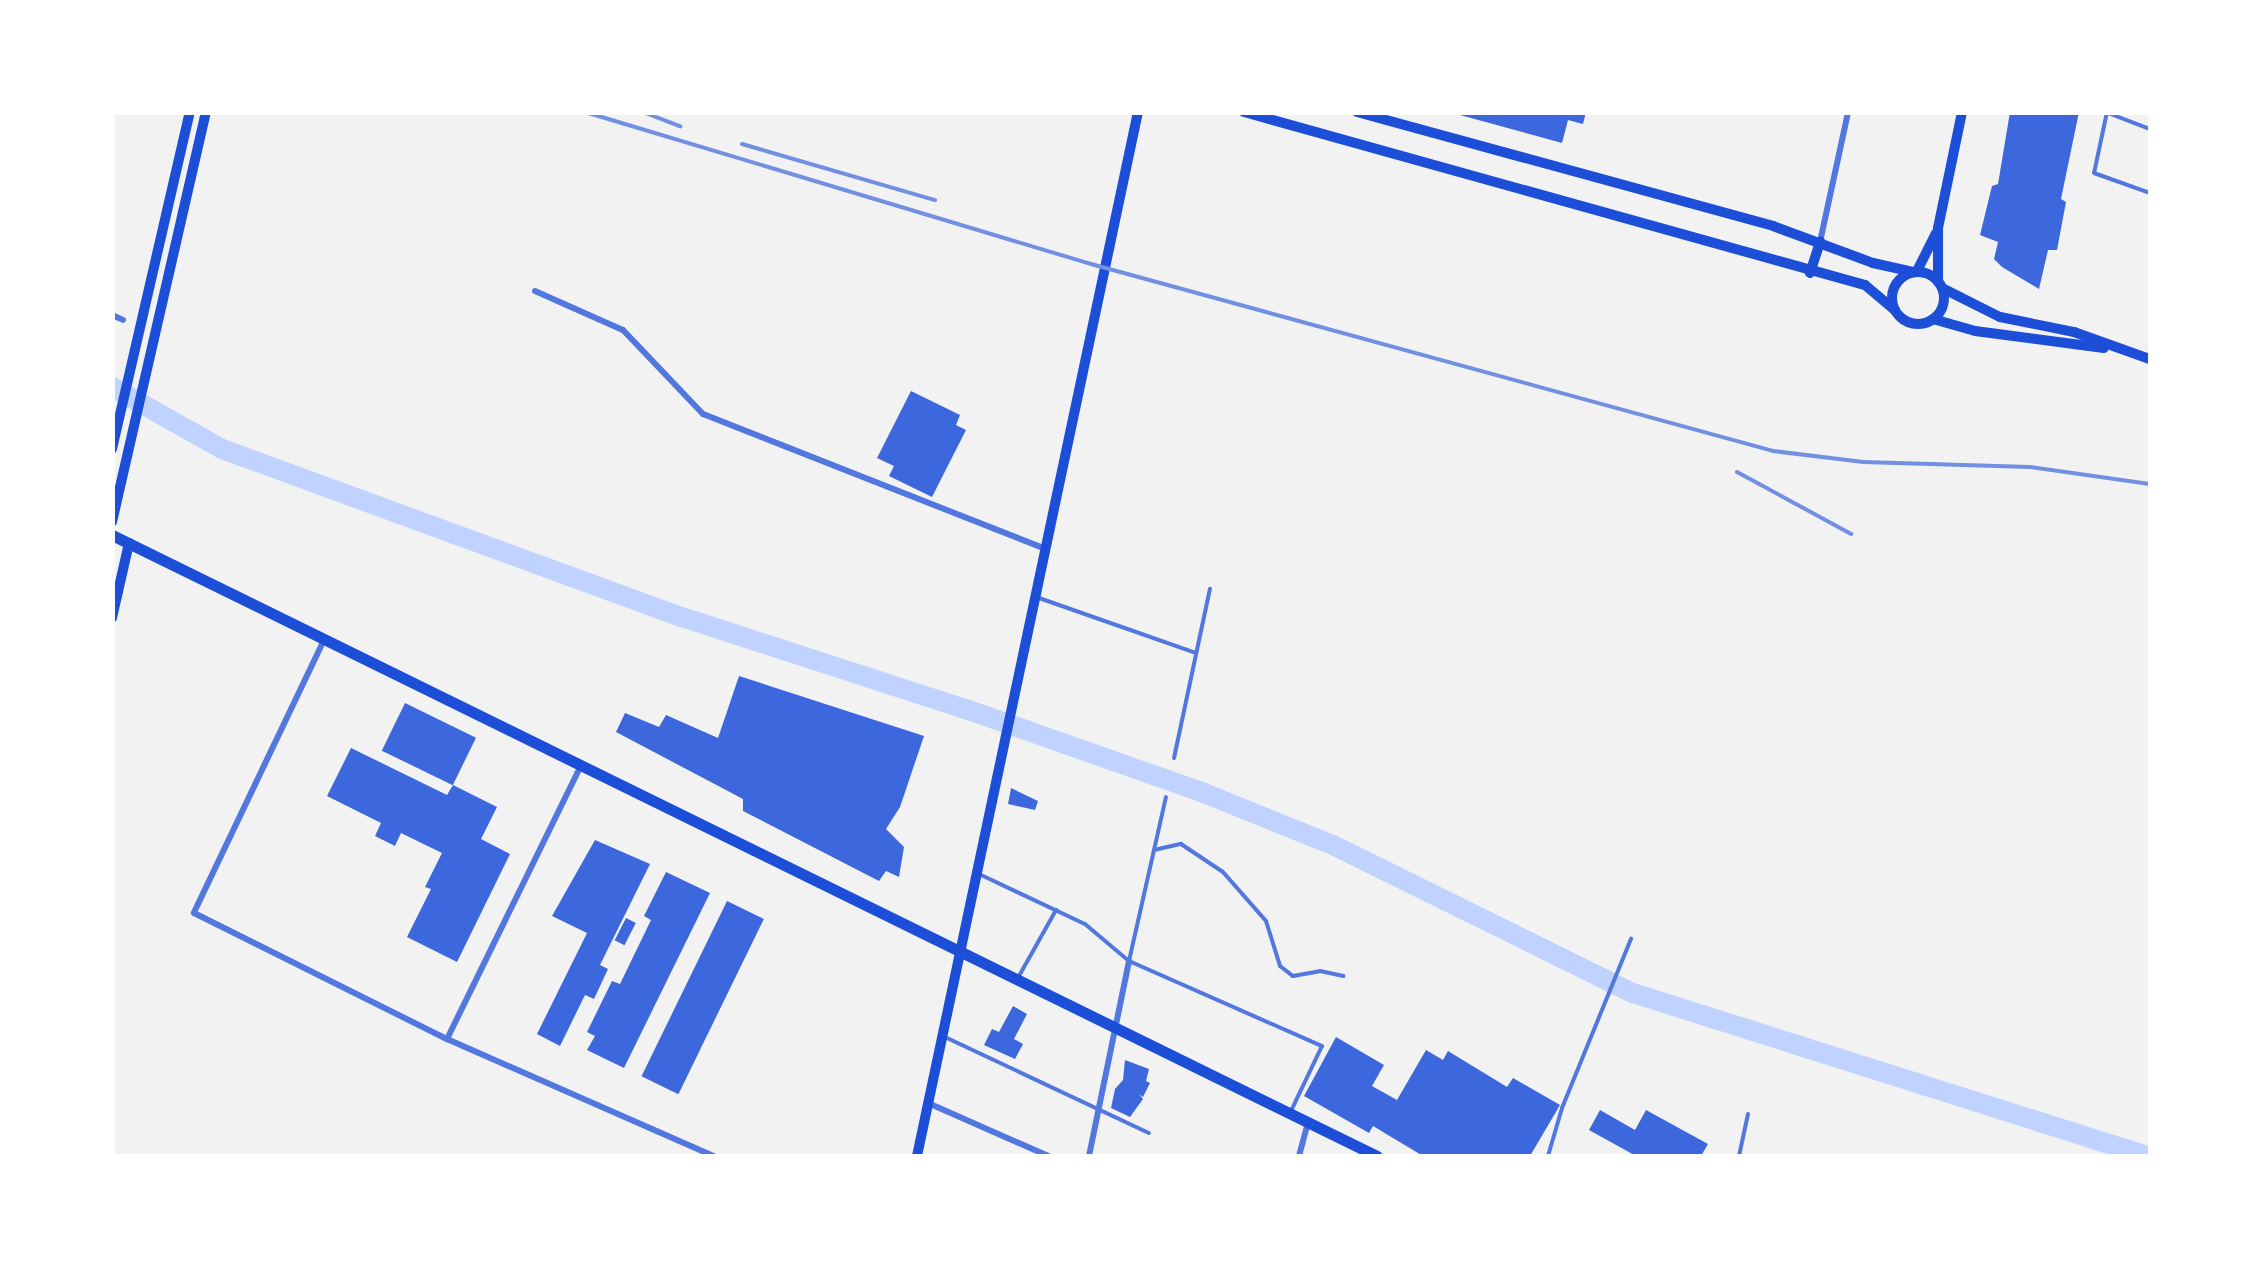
<!DOCTYPE html>
<style>
body{margin:0}
#map{position:relative;width:2263px;height:1269px;overflow:hidden;background:#f2f2f2;font-family:Jost,sans-serif}
div>[style]{position:absolute}
.river>*{height:20px;margin:-10px;padding:0 10px;transform-origin:10px;border-radius:10px;background:#bfd3fe}
.building>*{inset:0;background:#3d67dc;transform-origin:0 0}
.service>*{height:4px;margin:-2px;padding:0 2px;transform-origin:2px;border-radius:2px;background:#5277de}
.minor>*{height:6px;margin:-3px;padding:0 3px;transform-origin:3px;border-radius:3px;background:#5277de}
.secondary>*{height:10px;margin:-5px;padding:0 5px;transform-origin:5px;border-radius:5px;background:#1d4ed8}
.primary>*{height:10px;margin:-5px;padding:0 5px;transform-origin:5px;border-radius:5px;background:#1d4ed8}
.primary>.ring{margin:-5px;padding:0;box-sizing:content-box;background:none;border:10px solid #1d4ed8;border-radius:50%}
.trunk>*{height:11px;margin:-5.5px;padding:0 5.5px;transform-origin:5.5px;border-radius:5.5px;background:#1d4ed8}
.rail>*{height:4px;margin:-2px;padding:0 2px;transform-origin:2px;border-radius:2px;background:#7290e2}
span{translate:-50% -50%;white-space:nowrap;text-align:center;line-height:1.15;-webkit-text-stroke:8px #fff;paint-order:stroke}
.frame{position:absolute;inset:0;border:115px solid #fff;pointer-events:none}
</style>
<div id="map">
<div class="river">
<i style="left:112px;top:387px;width:126px;rotate:29.4deg"></i>
<i style="left:222px;top:449px;width:490px;rotate:20.1deg"></i>
<i style="left:682px;top:617px;width:313px;rotate:18deg"></i>
<i style="left:980px;top:714px;width:238px;rotate:19.4deg"></i>
<i style="left:1204px;top:793px;width:139px;rotate:22deg"></i>
<i style="left:1333px;top:845px;width:335px;rotate:26.3deg"></i>
<i style="left:1633px;top:993px;width:539px;rotate:17.59deg"></i>
</div>
<div class="building">
<i style="clip-path:polygon(1449px 112px,1586px 112px,1583px 124px,1568px 120px,1562px 143px)"></i>
<i style="clip-path:polygon(2010px 112px,2079px 112px,2061px 199px,2066px 202px,2057px 250px,2048px 250px,2039px 289px,2002px 267px,1994px 259px,1998px 242px,1980px 235px,1992px 186px,1998px 184px)"></i>
<i style="clip-path:polygon(911px 391px,960px 415px,956px 425px,966px 430px,932px 497px,889px 476px,894px 466px,877px 458px)"></i>
<i style="clip-path:polygon(739px 676px,924px 736px,900px 807px,886px 829px,904px 847px,899px 877px,886px 871px,879px 881px,743px 811px,743px 799px,616px 732px,625px 713px,659px 727px,666px 715px,718px 738px)"></i>
<i style="left:405px;top:703px;width:79px;height:53px;rotate:26deg"></i>
<i style="clip-path:polygon(351px 748px,447px 795px,453px 785px,497px 807px,481px 839px,510px 854px,457px 962px,407px 937px,431px 889px,425px 887px,442px 853px,401px 833px,395px 846px,375px 836px,381px 823px,327px 796px)"></i>
<i style="clip-path:polygon(1011px 788px,1038px 801px,1035px 810px,1008px 804px)"></i>
<i style="clip-path:polygon(595px 840px,650px 864px,600px 965px,608px 969px,594px 999px,585px 995px,560px 1046px,537px 1034px,587px 933px,552px 916px)"></i>
<i style="clip-path:polygon(666px 872px,710px 893px,624px 1068px,587px 1050px,595px 1036px,587px 1032px,612px 981px,620px 984px,651px 920px,644px 916px)"></i>
<i style="left:727px;top:901px;width:41px;height:195px;rotate:26deg"></i>
<i style="left:626px;top:918px;width:11px;height:25px;rotate:27deg"></i>
<i style="clip-path:polygon(1013px 1006px,1027px 1014px,1014px 1039px,1023px 1044px,1015px 1059px,984px 1045px,992px 1029px,999px 1032px)"></i>
<i style="clip-path:polygon(1336px 1037px,1384px 1065px,1372px 1086px,1397px 1100px,1426px 1050px,1443px 1060px,1448px 1051px,1507px 1087px,1513px 1078px,1560px 1105px,1530px 1156px,1423px 1156px,1373px 1126px,1369px 1133px,1304px 1096px)"></i>
<i style="clip-path:polygon(1125px 1060px,1149px 1069px,1146px 1081px,1150px 1083px,1143px 1097px,1139px 1094px,1143px 1099px,1130px 1117px,1111px 1108px,1115px 1089px,1123px 1080px)"></i>
<i style="clip-path:polygon(1600px 1110px,1635px 1130px,1646px 1110px,1708px 1144px,1701px 1156px,1636px 1156px,1589px 1130px)"></i>
</div>
<div class="service">
<i style="left:2107px;top:112px;width:62px;rotate:102deg"></i>
<i style="left:2094px;top:173px;width:59px;rotate:19.7deg"></i>
<i style="left:2108px;top:113px;width:45px;rotate:20.9deg"></i>
<i style="left:1039px;top:598px;width:166px;rotate:19.3deg"></i>
<i style="left:1174px;top:758px;width:173px;rotate:-78deg"></i>
<i style="left:1154px;top:850px;width:28px;rotate:-13deg"></i>
<i style="left:1181px;top:844px;width:50px;rotate:33.7deg"></i>
<i style="left:1223px;top:872px;width:65px;rotate:48.7deg"></i>
<i style="left:1266px;top:921px;width:47px;rotate:72.7deg"></i>
<i style="left:1280px;top:966px;width:16px;rotate:38deg"></i>
<i style="left:1293px;top:976px;width:27px;rotate:-10deg"></i>
<i style="left:1320px;top:971px;width:24px;rotate:12deg"></i>
<i style="left:979px;top:874px;width:117px;rotate:25.3deg"></i>
<i style="left:1085px;top:924px;width:57px;rotate:40.1deg"></i>
<i style="left:1129px;top:961px;width:211px;rotate:23.8deg"></i>
<i style="left:1322px;top:1046px;width:70px;rotate:115.5deg"></i>
<i style="left:1129px;top:961px;width:168px;rotate:-77.3deg"></i>
<i style="left:1019px;top:976px;width:76px;rotate:-60.7deg"></i>
<i style="left:947px;top:1038px;width:223px;rotate:25.2deg"></i>
<i style="left:1548px;top:1156px;width:50px;rotate:-73.7deg"></i>
<i style="left:1562px;top:1108px;width:183px;rotate:-67.8deg"></i>
<i style="left:1739px;top:1156px;width:43px;rotate:-77.9deg"></i>
</div>
<div class="minor">
<i style="left:1820px;top:242px;width:133px;rotate:-77.8deg"></i>
<i style="left:535px;top:291px;width:96px;rotate:23.9deg"></i>
<i style="left:623px;top:330px;width:116px;rotate:46.4deg"></i>
<i style="left:703px;top:414px;width:368px;rotate:21.5deg"></i>
<i style="left:112px;top:315px;width:12px;rotate:24deg"></i>
<i style="left:323px;top:642px;width:300px;rotate:115.5deg"></i>
<i style="left:194px;top:913px;width:283px;rotate:26.5deg"></i>
<i style="left:447px;top:1039px;width:291px;rotate:23.7deg"></i>
<i style="left:447px;top:1039px;width:302px;rotate:-63.9deg"></i>
<i style="left:928px;top:1103px;width:131px;rotate:23.8deg"></i>
<i style="left:1089px;top:1156px;width:199px;rotate:-78.4deg"></i>
<i style="left:1299px;top:1156px;width:34px;rotate:-75deg"></i>
</div>
<div class="secondary">
<i style="left:1917px;top:271px;width:42px;rotate:-63.4deg"></i>
<i style="left:1938px;top:282px;width:54px;rotate:-90deg"></i>
<i style="left:1938px;top:228px;width:118px;rotate:-78.3deg"></i>
</div>
<div class="primary">
<i style="left:1244px;top:112px;width:645px;rotate:15.57deg"></i>
<i style="left:1865px;top:285px;width:39px;rotate:40deg"></i>
<i style="left:1357px;top:112px;width:431px;rotate:15.3deg"></i>
<i style="left:1773px;top:226px;width:107px;rotate:20.3deg"></i>
<i style="left:1873px;top:263px;width:42px;rotate:12.4deg"></i>
<i class="ring" style="left:1892px;top:272px;width:42px;height:42px"></i>
<i style="left:1810px;top:273px;width:33px;rotate:-72deg"></i>
<i style="left:1942px;top:288px;width:65px;rotate:26.6deg"></i>
<i style="left:2000px;top:317px;width:76px;rotate:11.5deg"></i>
<i style="left:2074px;top:332px;width:81px;rotate:19.6deg"></i>
<i style="left:1933px;top:319px;width:44px;rotate:15.9deg"></i>
<i style="left:1975px;top:331px;width:130px;rotate:7.5deg"></i>
<i style="left:112px;top:449px;width:346px;rotate:-77deg"></i>
<i style="left:112px;top:522px;width:421px;rotate:-77.1deg"></i>
<i style="left:112px;top:618px;width:77px;rotate:-77.2deg"></i>
<i style="left:917px;top:1156px;width:1067px;rotate:-78.05deg"></i>
</div>
<div class="trunk">
<i style="left:112px;top:535px;width:1409px;rotate:26.15deg"></i>
</div>
<div class="rail">
<i style="left:585px;top:112px;width:528px;rotate:16.72deg"></i>
<i style="left:1091px;top:264px;width:707px;rotate:15.33deg"></i>
<i style="left:1773px;top:451px;width:91px;rotate:7deg"></i>
<i style="left:1863px;top:462px;width:167px;rotate:1.7deg"></i>
<i style="left:2030px;top:467px;width:121px;rotate:8.1deg"></i>
<i style="left:643px;top:112px;width:40px;rotate:21deg"></i>
<i style="left:742px;top:144px;width:201px;rotate:16.2deg"></i>
<i style="left:1737px;top:472px;width:130px;rotate:28.5deg"></i>
</div>
<div class="frame"></div>
</div>
